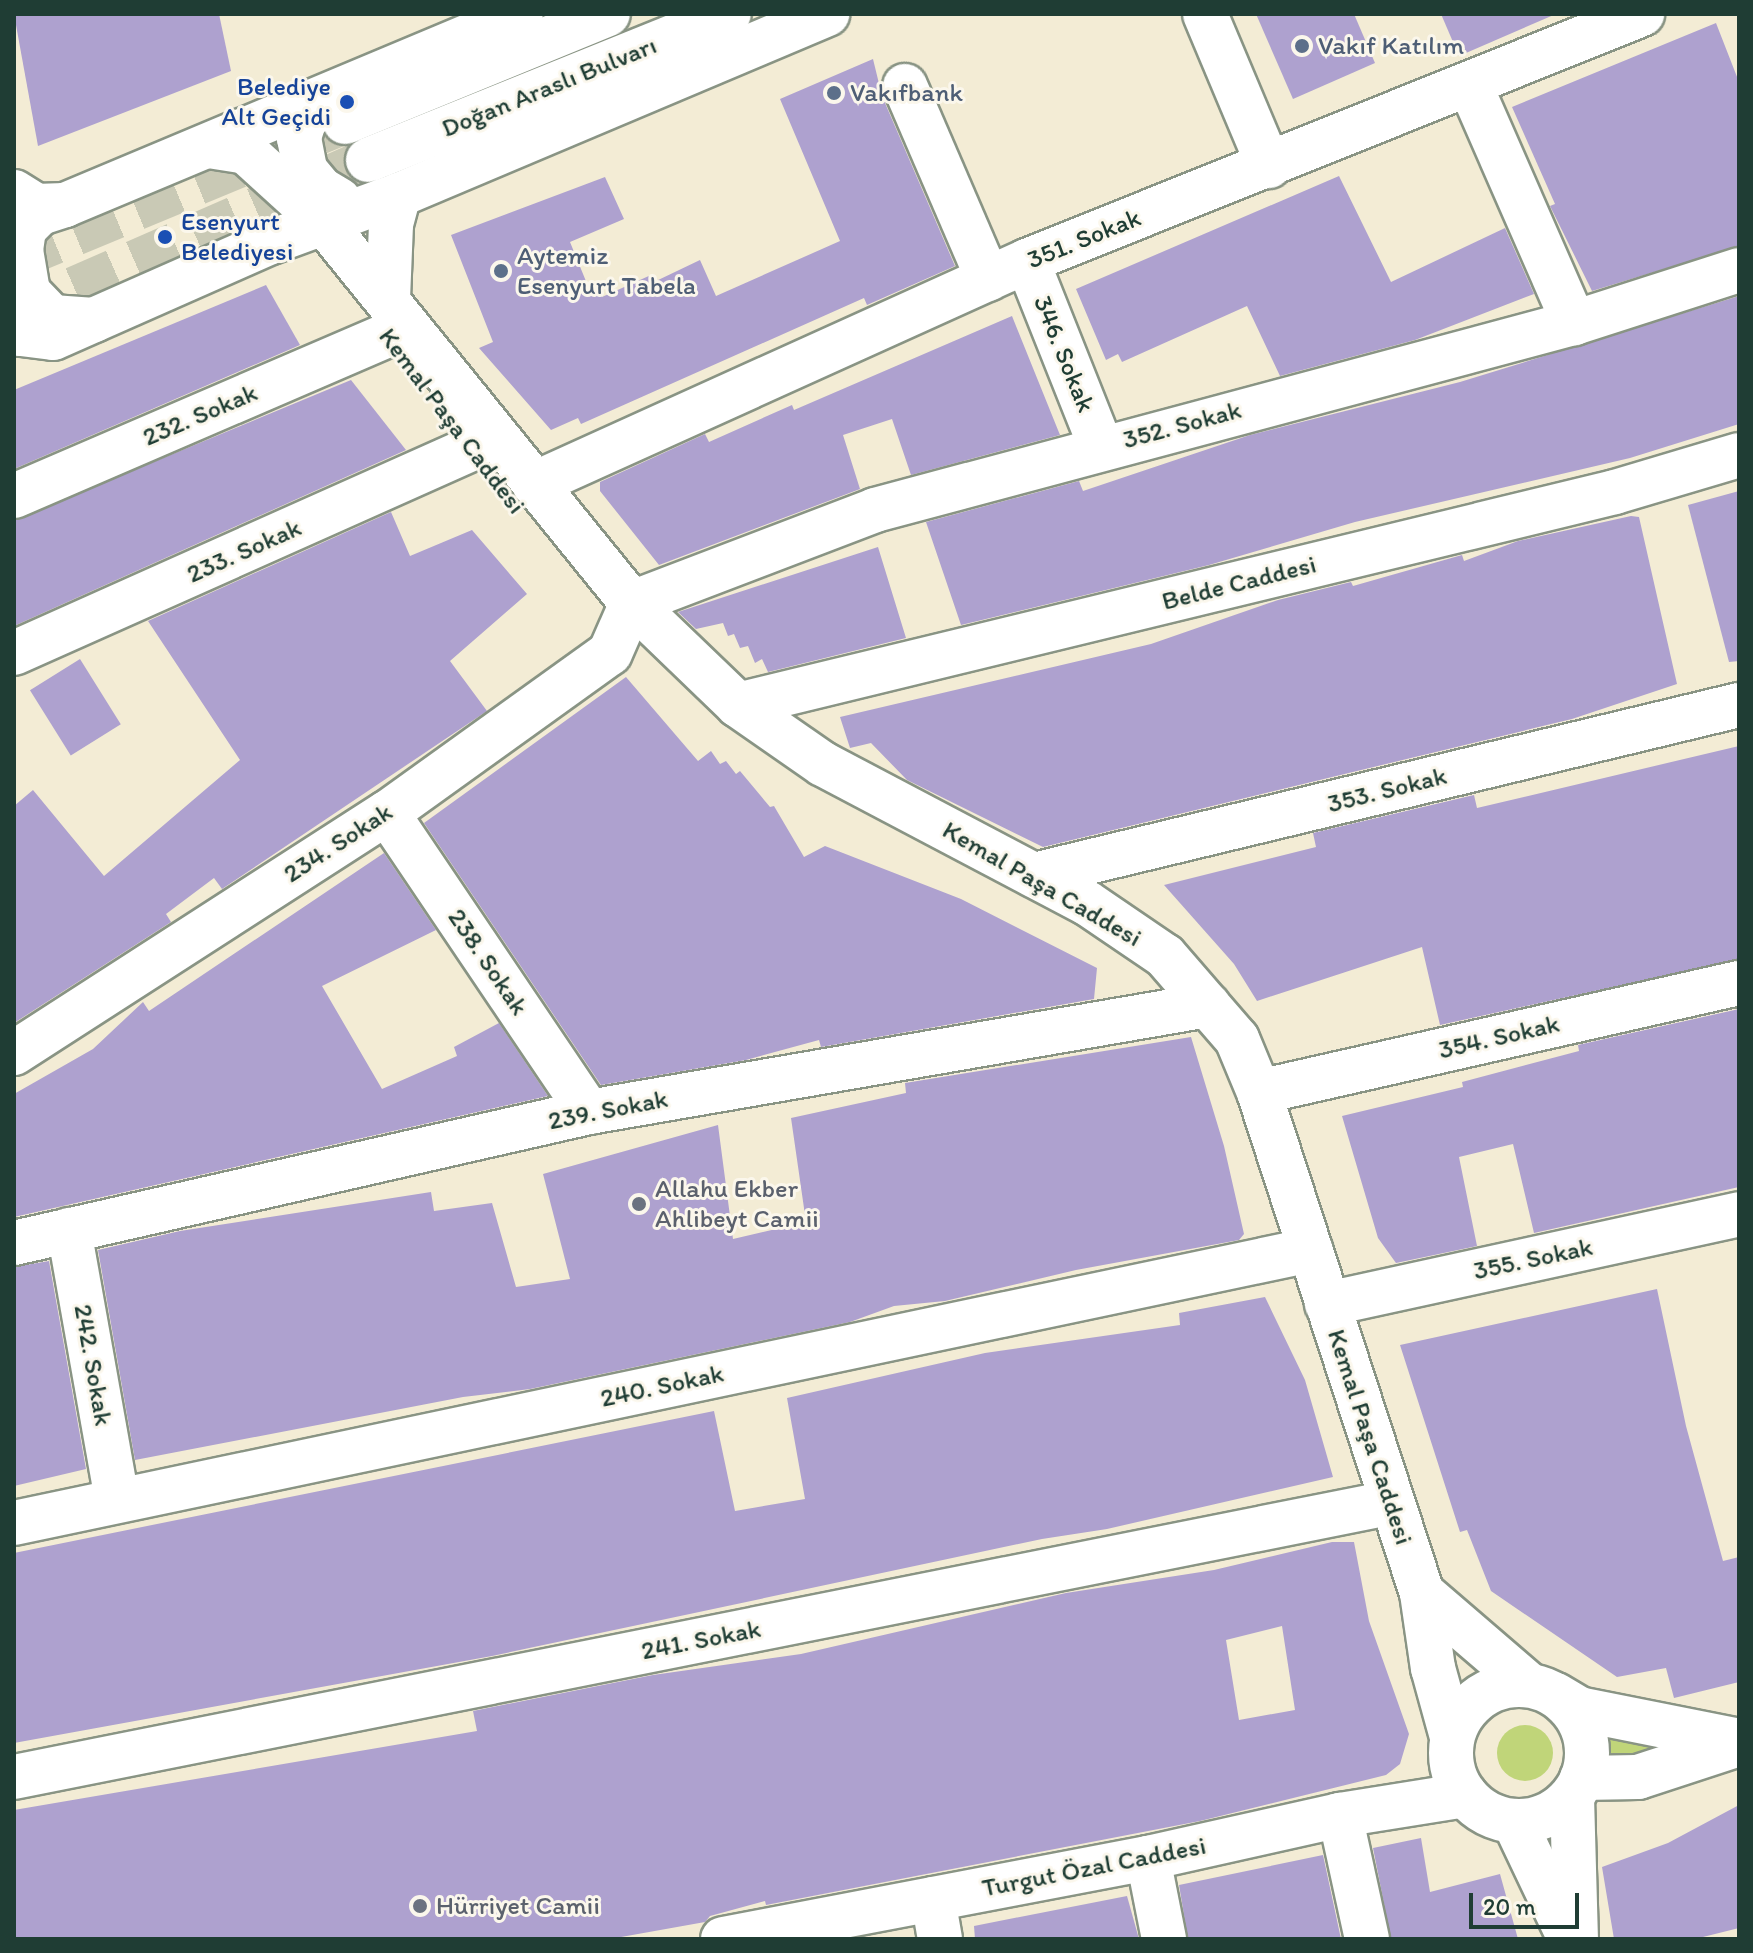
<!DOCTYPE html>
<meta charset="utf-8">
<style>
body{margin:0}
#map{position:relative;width:1753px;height:1953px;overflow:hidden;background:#f3ecd5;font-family:Itim,sans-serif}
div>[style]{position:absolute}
.green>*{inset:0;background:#c0d579}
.round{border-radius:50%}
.building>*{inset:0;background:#aea1cf;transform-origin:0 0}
.major-tunnel>*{height:44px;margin-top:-22px;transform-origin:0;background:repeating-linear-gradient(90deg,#c9c9b5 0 44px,transparent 0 66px)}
.roads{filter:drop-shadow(2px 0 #899484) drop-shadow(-2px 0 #899484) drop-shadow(0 2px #899484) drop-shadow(0 -2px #899484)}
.minor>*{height:44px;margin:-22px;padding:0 22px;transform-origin:22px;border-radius:22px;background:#fff}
.minor>.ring{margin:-22px;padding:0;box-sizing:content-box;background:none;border:44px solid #fff;border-radius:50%}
.major>*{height:44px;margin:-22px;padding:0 22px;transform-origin:22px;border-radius:22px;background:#fff}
.dots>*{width:22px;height:22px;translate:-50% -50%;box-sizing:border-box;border:4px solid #fbf7ec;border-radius:50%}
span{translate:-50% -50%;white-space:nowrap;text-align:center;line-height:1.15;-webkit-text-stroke:6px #fbf7ec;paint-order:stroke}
.service-label{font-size:26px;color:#4e5e75}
.left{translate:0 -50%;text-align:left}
.transit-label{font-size:26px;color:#164399}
.right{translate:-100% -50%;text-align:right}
.street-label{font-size:26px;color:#1f3d34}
.worship-label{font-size:26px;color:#5b616d}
.frame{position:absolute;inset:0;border:16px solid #1f3d34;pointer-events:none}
.scale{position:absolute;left:1469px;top:1893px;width:110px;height:36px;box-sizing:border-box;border:4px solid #1f3d34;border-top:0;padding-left:10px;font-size:24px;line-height:28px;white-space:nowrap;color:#1f3d34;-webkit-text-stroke:6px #fbf7ec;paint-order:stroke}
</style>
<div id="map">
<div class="green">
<i style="clip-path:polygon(1587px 1723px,1677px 1753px,1596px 1758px)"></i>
<i class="round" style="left:1497px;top:1725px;width:56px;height:56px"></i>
</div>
<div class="building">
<i style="clip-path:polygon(14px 14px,219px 14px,231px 71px,38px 146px)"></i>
<i style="clip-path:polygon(1256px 14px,1354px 14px,1375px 63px,1293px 99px)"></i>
<i style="clip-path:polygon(1441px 14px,1556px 14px,1459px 56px)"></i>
<i style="clip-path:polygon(1716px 23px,1739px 82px,1739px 246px,1592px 291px,1550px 206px,1555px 204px,1512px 107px)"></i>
<i style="clip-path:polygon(873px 59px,882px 96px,955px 266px,867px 305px,864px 298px,581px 424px,578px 418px,551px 430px,479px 348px,493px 342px,451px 235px,605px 177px,624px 219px,570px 242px,592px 296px,600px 292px,602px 297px,651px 275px,654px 282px,700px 260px,716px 296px,840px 241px,780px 99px)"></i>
<i style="clip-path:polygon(1339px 176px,1391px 282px,1505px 228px,1534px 294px,1415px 340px,1280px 376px,1247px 306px,1122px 362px,1118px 354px,1106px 360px,1076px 289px)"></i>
<i style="clip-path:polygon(266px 285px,300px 345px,14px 469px,14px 390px)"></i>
<i style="clip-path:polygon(1739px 296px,1739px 424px,1630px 458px,1355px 522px,1209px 565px,961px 625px,926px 522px,1079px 481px,1083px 491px,1250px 435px,1460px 382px)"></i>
<i style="clip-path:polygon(1012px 316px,1060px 435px,911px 475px,892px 419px,843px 435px,860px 489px,659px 565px,600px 491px,600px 482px,705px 434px,709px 442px,792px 405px,794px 410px)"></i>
<i style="clip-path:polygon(351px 380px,406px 450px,14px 626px,14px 520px)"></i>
<i style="clip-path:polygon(1739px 491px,1739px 661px,1729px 662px,1688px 505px)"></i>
<i style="clip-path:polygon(391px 512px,410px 556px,472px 530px,527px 594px,450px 661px,487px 711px,222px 889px,214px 878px,166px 914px,171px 922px,14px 1023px,14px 806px,33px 790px,104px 876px,240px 760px,148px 621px)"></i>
<i style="clip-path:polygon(1631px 516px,1639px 517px,1677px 684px,1572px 719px,1043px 847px,907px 780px,871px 743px,850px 748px,840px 717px,1151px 644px,1278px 600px,1351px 582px,1353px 586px,1462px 555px,1464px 561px,1518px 541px)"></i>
<i style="clip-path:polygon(878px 547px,906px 638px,768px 672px,762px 659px,755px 663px,748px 646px,740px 648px,734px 634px,728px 636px,723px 623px,696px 629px,678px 612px)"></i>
<i style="left:80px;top:659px;width:77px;height:59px;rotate:58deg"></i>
<i style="clip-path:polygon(626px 677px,698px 761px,711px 751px,720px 764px,726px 761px,736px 774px,740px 771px,770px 807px,774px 806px,804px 857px,825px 846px,961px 899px,1097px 968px,1094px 999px,821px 1047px,819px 1040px,746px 1060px,601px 1085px,424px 823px)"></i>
<i style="clip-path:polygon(1739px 746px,1739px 959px,1440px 1025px,1422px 947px,1257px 1001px,1234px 964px,1164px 885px,1316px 847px,1313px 833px,1474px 795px,1477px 808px)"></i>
<i style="clip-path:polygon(384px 853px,436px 930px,322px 986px,382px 1089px,457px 1056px,454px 1047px,499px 1023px,548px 1096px,14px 1217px,14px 1094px,93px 1049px,143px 1002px,149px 1011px)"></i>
<i style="clip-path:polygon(1739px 1009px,1739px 1187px,1534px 1233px,1513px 1144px,1459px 1157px,1477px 1246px,1396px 1263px,1378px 1238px,1342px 1116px,1463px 1087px,1462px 1082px,1579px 1051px,1578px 1045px)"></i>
<i style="clip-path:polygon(1191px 1037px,1224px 1146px,1244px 1234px,1239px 1240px,1076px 1270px,945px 1301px,894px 1306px,850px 1322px,530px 1389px,463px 1397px,135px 1460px,98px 1250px,180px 1231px,431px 1192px,434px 1211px,492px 1203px,516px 1287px,570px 1279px,543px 1174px,718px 1125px,733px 1239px,806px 1222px,791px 1118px,906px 1093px,905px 1083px)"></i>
<i style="clip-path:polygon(49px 1261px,86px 1469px,14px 1486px,14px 1267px)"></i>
<i style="clip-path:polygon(1657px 1289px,1686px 1426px,1723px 1561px,1739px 1557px,1739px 1682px,1674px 1698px,1666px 1668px,1617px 1677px,1491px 1591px,1467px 1530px,1460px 1532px,1400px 1345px)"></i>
<i style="clip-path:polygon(1265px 1297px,1305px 1380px,1333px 1477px,1107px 1529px,1042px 1539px,492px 1656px,14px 1743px,14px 1553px,714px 1411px,735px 1511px,805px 1499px,787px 1398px,985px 1353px,1180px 1325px,1179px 1313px)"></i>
<i style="clip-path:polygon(evenodd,1332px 1542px,1354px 1542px,1369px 1621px,1409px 1734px,1400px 1764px,1386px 1775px,1200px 1821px,766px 1905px,765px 1901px,710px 1916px,705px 1922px,610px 1939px,14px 1939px,14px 1810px,477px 1731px,473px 1711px,653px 1675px,801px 1654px,1066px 1593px,1214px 1570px,1332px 1542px,1282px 1626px,1295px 1710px,1239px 1720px,1226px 1640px,1282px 1626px)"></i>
<i style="clip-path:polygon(1739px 1805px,1739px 1928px,1695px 1939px,1614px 1939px,1602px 1867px,1668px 1843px)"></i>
<i style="clip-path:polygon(1421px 1838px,1430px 1892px,1500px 1874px,1518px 1939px,1391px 1939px,1373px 1848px)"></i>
<i style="clip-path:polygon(1323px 1855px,1341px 1939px,1188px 1939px,1179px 1885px)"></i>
<i style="clip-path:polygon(1127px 1896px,1139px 1939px,975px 1939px,974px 1926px)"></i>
</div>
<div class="major-tunnel">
<i style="left:14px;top:259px;width:347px;rotate:-22.5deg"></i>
<i style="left:14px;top:315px;width:386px;rotate:-23.6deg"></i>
</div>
<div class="roads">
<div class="minor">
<i style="left:1205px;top:14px;width:165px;rotate:67.2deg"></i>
<i style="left:1470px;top:85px;width:260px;rotate:66.4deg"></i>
<i style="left:905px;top:86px;width:210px;rotate:66.7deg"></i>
<i style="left:1027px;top:261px;width:200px;rotate:68.3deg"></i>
<i style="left:534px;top:484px;width:541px;rotate:-24.34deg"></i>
<i style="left:1027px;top:261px;width:663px;rotate:-21.88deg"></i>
<i style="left:14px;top:496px;width:406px;rotate:-23.3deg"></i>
<i style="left:632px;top:603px;width:147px;rotate:43.9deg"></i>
<i style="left:738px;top:705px;width:103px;rotate:34.8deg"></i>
<i style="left:823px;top:764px;width:298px;rotate:27.8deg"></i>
<i style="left:1087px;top:903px;width:94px;rotate:34.2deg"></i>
<i style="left:1165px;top:956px;width:110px;rotate:49.1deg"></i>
<i style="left:1237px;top:1039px;width:57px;rotate:67.5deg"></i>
<i style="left:1259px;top:1092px;width:527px;rotate:71.98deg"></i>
<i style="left:1422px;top:1593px;width:76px;rotate:81.7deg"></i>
<i style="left:1433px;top:1668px;width:72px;rotate:74.6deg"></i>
<i style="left:632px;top:603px;width:260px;rotate:-20.9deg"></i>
<i style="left:875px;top:510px;width:724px;rotate:-14.98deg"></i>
<i style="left:1574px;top:323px;width:173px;rotate:-17.8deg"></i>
<i style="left:14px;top:653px;width:503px;rotate:-24.07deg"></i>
<i style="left:738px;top:705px;width:902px;rotate:-13.65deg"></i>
<i style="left:1615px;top:492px;width:129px;rotate:-16.6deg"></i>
<i style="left:387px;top:813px;width:361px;rotate:56deg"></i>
<i style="left:1034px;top:875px;width:725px;rotate:-13.56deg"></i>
<i style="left:14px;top:1053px;width:444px;rotate:-32.8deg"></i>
<i style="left:387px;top:813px;width:274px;rotate:-35.7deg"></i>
<i style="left:610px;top:653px;width:55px;rotate:-66.3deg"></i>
<i style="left:1259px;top:1092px;width:492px;rotate:-12.8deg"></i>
<i style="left:69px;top:1230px;width:274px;rotate:79.9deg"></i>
<i style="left:14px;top:1243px;width:590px;rotate:-12.83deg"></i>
<i style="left:589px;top:1112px;width:628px;rotate:-9.81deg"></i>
<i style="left:1327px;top:1304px;width:422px;rotate:-12.3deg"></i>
<i style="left:14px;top:1523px;width:1325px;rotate:-11.89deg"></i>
<i style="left:1422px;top:1593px;width:141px;rotate:40.7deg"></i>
<i class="ring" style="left:1451px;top:1685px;width:92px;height:92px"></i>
<i style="left:1556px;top:1695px;width:27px;rotate:31deg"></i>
<i style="left:1579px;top:1709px;width:163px;rotate:11.3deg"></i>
<i style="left:14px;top:1777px;width:1402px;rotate:-11.27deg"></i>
<i style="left:1582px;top:1778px;width:56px;rotate:-1deg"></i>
<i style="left:1638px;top:1777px;width:106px;rotate:-18.1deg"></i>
<i style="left:1572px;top:1797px;width:142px;rotate:88.4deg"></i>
<i style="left:1340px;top:1815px;width:127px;rotate:77.7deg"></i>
<i style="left:1514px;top:1821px;width:131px;rotate:64.6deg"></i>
<i style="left:1148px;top:1858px;width:83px;rotate:78.8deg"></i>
<i style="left:933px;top:1899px;width:41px;rotate:80.1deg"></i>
<i style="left:723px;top:1939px;width:433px;rotate:-10.8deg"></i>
<i style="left:1148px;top:1858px;width:197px;rotate:-12.6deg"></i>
<i style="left:1340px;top:1815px;width:127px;rotate:-9.1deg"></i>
</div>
<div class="major">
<i style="left:333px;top:95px;width:37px;rotate:139deg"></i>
<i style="left:305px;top:119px;width:20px;rotate:108deg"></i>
<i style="left:299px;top:138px;width:33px;rotate:79deg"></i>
<i style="left:305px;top:170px;width:25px;rotate:50deg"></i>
<i style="left:321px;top:189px;width:21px;rotate:31deg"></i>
<i style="left:345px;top:122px;width:284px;rotate:-22.3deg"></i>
<i style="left:209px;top:146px;width:37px;rotate:9deg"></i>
<i style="left:246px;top:152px;width:105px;rotate:42.3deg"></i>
<i style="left:324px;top:223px;width:489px;rotate:51deg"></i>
<i style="left:368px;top:160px;width:389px;rotate:-22deg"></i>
<i style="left:14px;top:192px;width:26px;rotate:32deg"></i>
<i style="left:36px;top:206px;width:29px;rotate:-2deg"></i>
<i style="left:65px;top:205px;width:494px;rotate:-22.7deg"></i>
<i style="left:65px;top:205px;width:26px;rotate:162deg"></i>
<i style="left:40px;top:213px;width:23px;rotate:135deg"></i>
<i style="left:24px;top:229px;width:21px;rotate:98deg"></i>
<i style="left:21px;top:250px;width:43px;rotate:80.5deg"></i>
<i style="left:28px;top:292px;width:35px;rotate:46deg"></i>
<i style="left:52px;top:317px;width:42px;rotate:4.1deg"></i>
<i style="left:388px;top:299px;width:75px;rotate:-87.7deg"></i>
<i style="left:391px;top:224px;width:30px;rotate:-75deg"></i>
<i style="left:14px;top:327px;width:10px;rotate:45deg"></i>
<i style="left:21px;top:334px;width:32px;rotate:7deg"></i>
<i style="left:53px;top:338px;width:238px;rotate:-23.8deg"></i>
<i style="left:271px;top:242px;width:136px;rotate:-20.2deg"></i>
<i style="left:399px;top:195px;width:465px;rotate:-22.9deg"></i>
</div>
</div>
<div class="dots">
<i style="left:1302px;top:46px;background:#5c6f8a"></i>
<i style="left:834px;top:93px;background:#5c6f8a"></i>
<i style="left:347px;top:102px;background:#1a4fb4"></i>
<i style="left:165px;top:237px;background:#1a4fb4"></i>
<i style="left:501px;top:271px;background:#5c6f8a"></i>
<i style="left:639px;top:1204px;background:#6b7280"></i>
<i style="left:420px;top:1906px;background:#6b7280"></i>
</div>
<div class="service-label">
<span class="left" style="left:1318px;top:46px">Vakıf Katılım</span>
<span class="left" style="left:850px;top:93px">Vakıfbank</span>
<span class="left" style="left:517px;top:271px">Aytemiz<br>Esenyurt Tabela</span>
</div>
<div class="transit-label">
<span class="right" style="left:331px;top:102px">Belediye<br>Alt Geçidi</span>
<span class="left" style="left:181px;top:237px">Esenyurt<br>Belediyesi</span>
</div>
<div class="street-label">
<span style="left:549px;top:87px;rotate:-22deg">Doğan Araslı Bulvarı</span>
<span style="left:1084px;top:239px;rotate:-22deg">351. Sokak</span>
<span style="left:1064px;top:354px;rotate:68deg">346. Sokak</span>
<span style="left:200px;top:415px;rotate:-23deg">232. Sokak</span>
<span style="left:452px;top:421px;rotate:53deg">Kemal Paşa Caddesi</span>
<span style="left:1182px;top:425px;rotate:-15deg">352. Sokak</span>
<span style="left:244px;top:551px;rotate:-24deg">233. Sokak</span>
<span style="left:1239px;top:583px;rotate:-14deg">Belde Caddesi</span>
<span style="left:1387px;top:790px;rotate:-14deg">353. Sokak</span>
<span style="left:338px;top:843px;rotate:-33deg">234. Sokak</span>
<span style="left:1042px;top:884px;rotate:30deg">Kemal Paşa Caddesi</span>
<span style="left:488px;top:962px;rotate:56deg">238. Sokak</span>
<span style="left:1499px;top:1037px;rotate:-13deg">354. Sokak</span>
<span style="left:608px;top:1110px;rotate:-11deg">239. Sokak</span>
<span style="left:1533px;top:1259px;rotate:-12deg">355. Sokak</span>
<span style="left:93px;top:1365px;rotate:80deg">242. Sokak</span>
<span style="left:662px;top:1386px;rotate:-12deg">240. Sokak</span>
<span style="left:1370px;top:1437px;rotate:72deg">Kemal Paşa Caddesi</span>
<span style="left:701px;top:1640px;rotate:-11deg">241. Sokak</span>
<span style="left:1094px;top:1867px;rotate:-11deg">Turgut Özal Caddesi</span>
</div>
<div class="worship-label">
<span class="left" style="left:655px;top:1204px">Allahu Ekber<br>Ahlibeyt Camii</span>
<span class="left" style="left:436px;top:1906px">Hürriyet Camii</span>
</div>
<div class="frame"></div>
<div class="scale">20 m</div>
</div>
